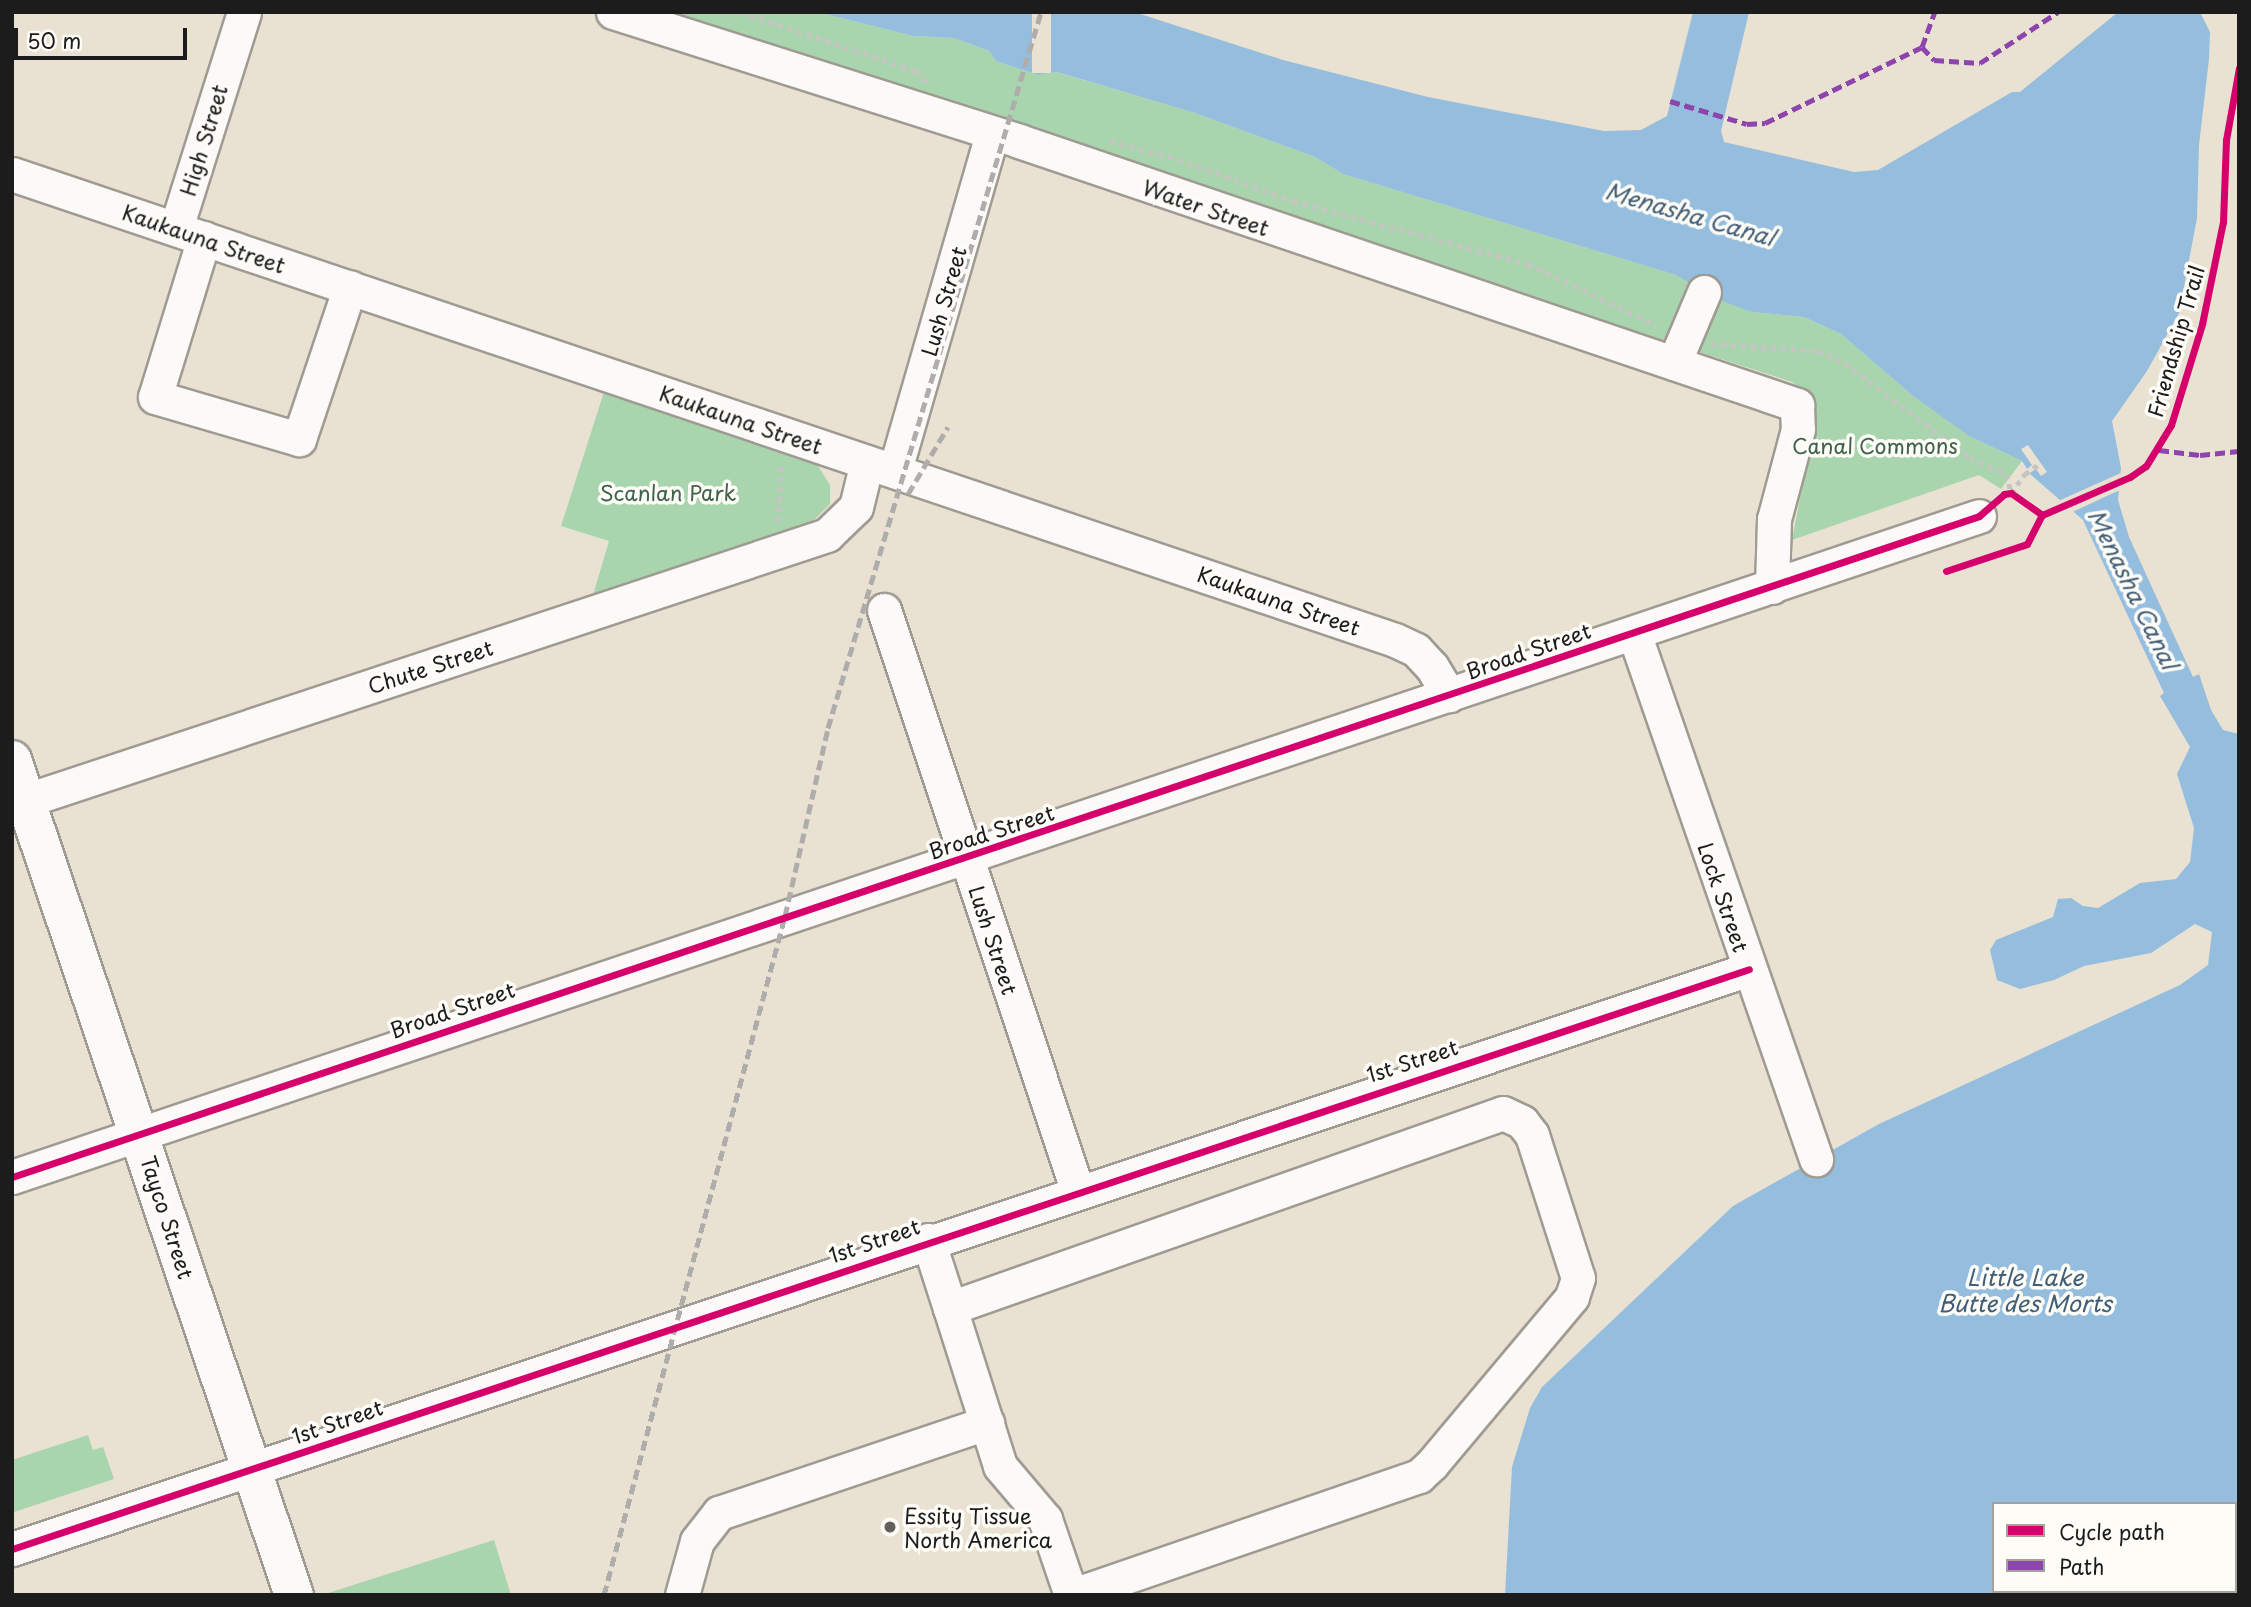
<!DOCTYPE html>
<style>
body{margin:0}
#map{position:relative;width:2251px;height:1607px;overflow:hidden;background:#e9e1d2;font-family:"Playpen Sans",sans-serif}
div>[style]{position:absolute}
.green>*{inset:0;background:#a9d5ae}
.water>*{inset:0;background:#95bdde}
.pier>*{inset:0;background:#e9e1d2;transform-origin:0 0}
.path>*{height:4.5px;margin-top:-2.25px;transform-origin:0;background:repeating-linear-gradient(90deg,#c6c5c2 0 5px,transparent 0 10px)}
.roads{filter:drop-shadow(2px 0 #9f9b92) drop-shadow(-2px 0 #9f9b92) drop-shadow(0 2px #9f9b92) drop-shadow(0 -2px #9f9b92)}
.minor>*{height:33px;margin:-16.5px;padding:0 16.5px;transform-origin:16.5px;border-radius:16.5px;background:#fcfaf8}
.major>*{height:38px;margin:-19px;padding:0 19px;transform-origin:19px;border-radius:19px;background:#fcfaf8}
.rail>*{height:5px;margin-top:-2.5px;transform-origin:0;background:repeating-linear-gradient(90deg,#aeadab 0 10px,transparent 0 15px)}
.quiet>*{height:5px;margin-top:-2.5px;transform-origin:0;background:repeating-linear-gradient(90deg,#8e44ad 0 10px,transparent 0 15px)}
.cycleway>*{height:7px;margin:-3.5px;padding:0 3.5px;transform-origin:3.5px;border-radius:3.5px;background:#d6006c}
.dots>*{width:19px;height:19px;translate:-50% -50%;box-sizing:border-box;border:4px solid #fdfcf7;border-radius:50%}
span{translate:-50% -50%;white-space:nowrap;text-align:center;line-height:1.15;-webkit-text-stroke:7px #fdfcf7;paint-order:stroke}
.street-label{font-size:21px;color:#1c1c1c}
.park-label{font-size:21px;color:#40624b}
.poi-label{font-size:21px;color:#1c1c1c}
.left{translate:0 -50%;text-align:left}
.water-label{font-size:23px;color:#425e76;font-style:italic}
.frame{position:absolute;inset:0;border:14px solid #1c1c1c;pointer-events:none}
.legend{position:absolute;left:1992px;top:1502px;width:245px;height:91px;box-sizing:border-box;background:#fdfcf7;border:2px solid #a3a29f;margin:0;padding:9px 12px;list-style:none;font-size:21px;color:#1c1c1c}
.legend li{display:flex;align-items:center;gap:14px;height:35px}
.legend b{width:35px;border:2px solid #a3a29f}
.scale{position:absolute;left:14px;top:28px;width:173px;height:32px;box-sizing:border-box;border:4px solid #1c1c1c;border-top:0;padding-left:9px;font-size:21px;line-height:24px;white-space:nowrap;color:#1c1c1c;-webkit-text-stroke:5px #fdfcf7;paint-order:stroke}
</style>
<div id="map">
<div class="green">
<i style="clip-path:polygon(650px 12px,817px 12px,913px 36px,954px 38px,989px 51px,996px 61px,1038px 75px,1056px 72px,1195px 113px,1315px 157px,1343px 174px,1676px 275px,1752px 312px,1804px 317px,1841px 334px,1913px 396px,1971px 437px,2022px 461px,2001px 489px,1979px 475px,1792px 540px,1814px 426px,1802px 390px,1792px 382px)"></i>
<i style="clip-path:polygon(604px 392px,817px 464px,830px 485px,830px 504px,806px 528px,593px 595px,609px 541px,561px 526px)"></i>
<i style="clip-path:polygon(88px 1435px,93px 1450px,103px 1447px,114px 1479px,14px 1512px,12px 1460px)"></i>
<i style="clip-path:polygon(494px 1540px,511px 1595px,322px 1595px)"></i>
</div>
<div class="water">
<i style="clip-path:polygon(evenodd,817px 12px,1134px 12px,1283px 60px,1428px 97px,1604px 131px,1641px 130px,1667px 116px,1693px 12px,1749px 12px,1721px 131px,1724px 142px,1854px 172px,1878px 170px,2012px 92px,2020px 92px,2118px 12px,2200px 12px,2210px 32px,2209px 59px,2199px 145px,2197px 218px,2179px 313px,2147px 371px,2112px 421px,2121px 468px,2118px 500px,2129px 537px,2193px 677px,2199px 674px,2211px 710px,2223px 730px,2239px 734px,2239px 1595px,1505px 1595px,1512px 1467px,1530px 1408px,1542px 1387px,1733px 1206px,1879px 1124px,2180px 985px,2208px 965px,2212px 932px,2195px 924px,2151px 953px,2084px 966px,2054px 980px,2020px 989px,1997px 980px,1990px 950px,1996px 940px,2053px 917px,2058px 899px,2071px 898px,2083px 906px,2098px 908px,2140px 883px,2176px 879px,2190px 862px,2194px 828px,2177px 774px,2190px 747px,2160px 696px,2164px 693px,2083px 520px,2031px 475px,2022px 461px,1969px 436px,1913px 396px,1841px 334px,1804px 317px,1752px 312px,1717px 299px,1676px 275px,1343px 174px,1315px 157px,1195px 113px,1057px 72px,1038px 75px,996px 61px,989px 51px,954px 38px,913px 36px,817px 12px,1994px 1504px,2235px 1504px,2235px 1591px,1994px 1591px,1994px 1504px)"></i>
</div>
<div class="pier">
<i style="left:1032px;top:12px;width:19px;height:61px"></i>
<i style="clip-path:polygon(2028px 445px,2047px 472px,2041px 476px,2036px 469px,2027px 475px,2024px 471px,2032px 465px,2021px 449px)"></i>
<i style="clip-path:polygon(2123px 472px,2122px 489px,2068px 514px,2056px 502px)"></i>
</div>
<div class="path">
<i style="left:740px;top:12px;width:186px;rotate:18.5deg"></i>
<i style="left:916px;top:71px;width:17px;rotate:45deg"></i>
<i style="left:1110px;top:141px;width:70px;rotate:14.8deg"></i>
<i style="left:1178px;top:159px;width:122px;rotate:20.1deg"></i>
<i style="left:1293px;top:201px;width:243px;rotate:15deg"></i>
<i style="left:1528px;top:264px;width:142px;rotate:25.5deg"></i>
<i style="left:1711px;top:344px;width:107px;rotate:3.7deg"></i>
<i style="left:1818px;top:351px;width:30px;rotate:24deg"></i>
<i style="left:1845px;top:363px;width:157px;rotate:37.2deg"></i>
<i style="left:1970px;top:458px;width:40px;rotate:23.4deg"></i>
<i style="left:2007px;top:474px;width:19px;rotate:78deg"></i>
<i style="left:2011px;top:493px;width:24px;rotate:-54deg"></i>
<i style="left:2025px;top:474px;width:19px;rotate:-35deg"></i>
<i style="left:778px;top:522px;width:59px;rotate:-87.1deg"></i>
</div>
<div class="roads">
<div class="minor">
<i style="left:613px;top:12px;width:426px;rotate:17.6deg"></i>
<i style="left:1019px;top:141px;width:822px;rotate:18.74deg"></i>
<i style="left:1797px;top:405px;width:24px;rotate:88deg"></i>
<i style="left:1798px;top:429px;width:93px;rotate:104.9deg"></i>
<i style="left:1774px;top:519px;width:68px;rotate:91.7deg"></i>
<i style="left:12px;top:174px;width:1459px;rotate:18.62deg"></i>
<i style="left:1395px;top:640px;width:23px;rotate:25deg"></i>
<i style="left:1416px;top:650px;width:23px;rotate:47deg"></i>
<i style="left:1432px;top:667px;width:33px;rotate:59deg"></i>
<i style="left:176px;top:228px;width:226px;rotate:-72.5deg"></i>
<i style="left:204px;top:238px;width:166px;rotate:107.1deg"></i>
<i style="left:155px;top:397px;width:150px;rotate:16.3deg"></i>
<i style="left:299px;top:439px;width:160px;rotate:-71.5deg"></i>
<i style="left:1674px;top:363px;width:77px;rotate:-67.1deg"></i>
<i style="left:895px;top:470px;width:351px;rotate:-73.9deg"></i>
<i style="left:884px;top:610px;width:610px;rotate:71.57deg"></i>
<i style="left:1634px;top:633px;width:557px;rotate:70.91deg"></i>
<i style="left:12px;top:805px;width:859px;rotate:-18.33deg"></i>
<i style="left:827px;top:535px;width:40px;rotate:-44deg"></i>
<i style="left:856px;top:507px;width:46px;rotate:-76.3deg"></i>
<i style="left:12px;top:1177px;width:2075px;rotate:-18.57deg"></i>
<i style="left:928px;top:1240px;width:71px;rotate:72.1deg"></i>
<i style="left:950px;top:1308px;width:586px;rotate:-19.42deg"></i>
<i style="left:1503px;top:1113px;width:21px;rotate:25deg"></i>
<i style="left:1522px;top:1122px;width:16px;rotate:52deg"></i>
<i style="left:1532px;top:1135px;width:150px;rotate:72.2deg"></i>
<i style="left:1578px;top:1278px;width:20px;rotate:108deg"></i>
<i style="left:1572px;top:1297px;width:218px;rotate:130deg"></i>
<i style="left:1432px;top:1464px;width:18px;rotate:137deg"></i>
<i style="left:1419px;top:1476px;width:365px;rotate:161deg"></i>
<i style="left:950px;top:1308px;width:166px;rotate:72.4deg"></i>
<i style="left:1000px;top:1466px;width:70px;rotate:49.7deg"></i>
<i style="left:1045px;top:1519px;width:80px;rotate:71.1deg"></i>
<i style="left:12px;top:1549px;width:1831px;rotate:-18.46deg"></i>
<i style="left:682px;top:1595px;width:56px;rotate:-74.5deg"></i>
<i style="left:697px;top:1541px;width:36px;rotate:-52deg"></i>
<i style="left:719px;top:1513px;width:283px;rotate:-18.6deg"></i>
</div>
<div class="major">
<i style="left:12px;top:760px;width:881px;rotate:71.34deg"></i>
</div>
</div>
<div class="rail">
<i style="left:908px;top:494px;width:78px;rotate:-59.2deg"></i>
<i style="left:604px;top:1595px;width:703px;rotate:-75.07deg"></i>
<i style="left:785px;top:916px;width:193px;rotate:-77.1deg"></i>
<i style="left:828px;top:728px;width:747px;rotate:-73.43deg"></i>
</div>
<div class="quiet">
<i style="left:1922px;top:47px;width:18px;rotate:47deg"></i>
<i style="left:1934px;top:60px;width:46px;rotate:3.7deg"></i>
<i style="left:1980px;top:63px;width:93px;rotate:-33.2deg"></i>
<i style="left:1670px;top:101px;width:80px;rotate:16.6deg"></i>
<i style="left:1747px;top:124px;width:18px;rotate:-3deg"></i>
<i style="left:1765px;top:123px;width:174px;rotate:-25.8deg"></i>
<i style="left:1922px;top:47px;width:37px;rotate:-70deg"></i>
<i style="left:2159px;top:450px;width:41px;rotate:7deg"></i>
<i style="left:2200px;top:455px;width:39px;rotate:-6deg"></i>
</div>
<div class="cycleway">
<i style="left:1946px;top:571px;width:85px;rotate:-18.4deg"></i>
<i style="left:2027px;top:544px;width:33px;rotate:-63deg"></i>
<i style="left:12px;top:1177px;width:2075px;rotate:-18.57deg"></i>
<i style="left:1979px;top:516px;width:33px;rotate:-41deg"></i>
<i style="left:2004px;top:494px;width:7px;rotate:-8deg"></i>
<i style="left:2011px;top:493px;width:38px;rotate:35deg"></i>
<i style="left:2042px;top:515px;width:96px;rotate:-23.4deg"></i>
<i style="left:2130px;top:477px;width:19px;rotate:-35deg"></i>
<i style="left:2146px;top:466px;width:48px;rotate:-58.6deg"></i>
<i style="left:2171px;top:425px;width:106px;rotate:-72.9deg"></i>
<i style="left:2202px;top:324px;width:104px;rotate:-78.4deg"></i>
<i style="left:2223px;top:222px;width:82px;rotate:-87.9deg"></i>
<i style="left:2226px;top:140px;width:73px;rotate:-79.8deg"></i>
<i style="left:12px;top:1549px;width:1831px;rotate:-18.46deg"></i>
</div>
<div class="dots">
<i style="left:890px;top:1527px;background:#64615c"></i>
</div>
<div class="street-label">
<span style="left:203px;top:140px;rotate:-73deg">High Street</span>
<span style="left:1206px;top:207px;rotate:19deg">Water Street</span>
<span style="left:204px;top:238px;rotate:19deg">Kaukauna Street</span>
<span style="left:943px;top:301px;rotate:-74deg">Lush Street</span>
<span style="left:2175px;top:341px;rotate:-74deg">Friendship Trail</span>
<span style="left:741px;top:419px;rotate:19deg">Kaukauna Street</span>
<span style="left:1279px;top:600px;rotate:19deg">Kaukauna Street</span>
<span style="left:1528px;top:650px;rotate:-19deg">Broad Street</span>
<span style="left:430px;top:666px;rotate:-18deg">Chute Street</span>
<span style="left:991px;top:831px;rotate:-18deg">Broad Street</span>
<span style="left:1724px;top:897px;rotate:71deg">Lock Street</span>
<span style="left:994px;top:940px;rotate:72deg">Lush Street</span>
<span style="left:452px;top:1009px;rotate:-19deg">Broad Street</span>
<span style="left:1412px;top:1060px;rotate:-18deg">1st Street</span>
<span style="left:168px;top:1217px;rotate:72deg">Tayco Street</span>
<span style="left:874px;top:1240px;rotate:-19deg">1st Street</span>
<span style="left:337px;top:1421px;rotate:-19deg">1st Street</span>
</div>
<div class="park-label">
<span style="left:1875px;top:445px">Canal Commons</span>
<span style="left:668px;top:492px">Scanlan Park</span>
</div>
<div class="poi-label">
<span class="left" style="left:904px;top:1527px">Essity Tissue<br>North America</span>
</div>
<div class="water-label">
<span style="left:1690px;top:214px;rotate:16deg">Menasha Canal</span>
<span style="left:2133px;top:589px;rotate:64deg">Menasha Canal</span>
<span style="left:2025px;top:1290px">Little Lake<br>Butte des Morts</span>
</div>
<div class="frame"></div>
<ul class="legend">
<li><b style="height:9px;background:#d6006c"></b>Cycle path</li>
<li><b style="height:9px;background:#8e44ad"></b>Path</li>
</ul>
<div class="scale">50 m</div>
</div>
